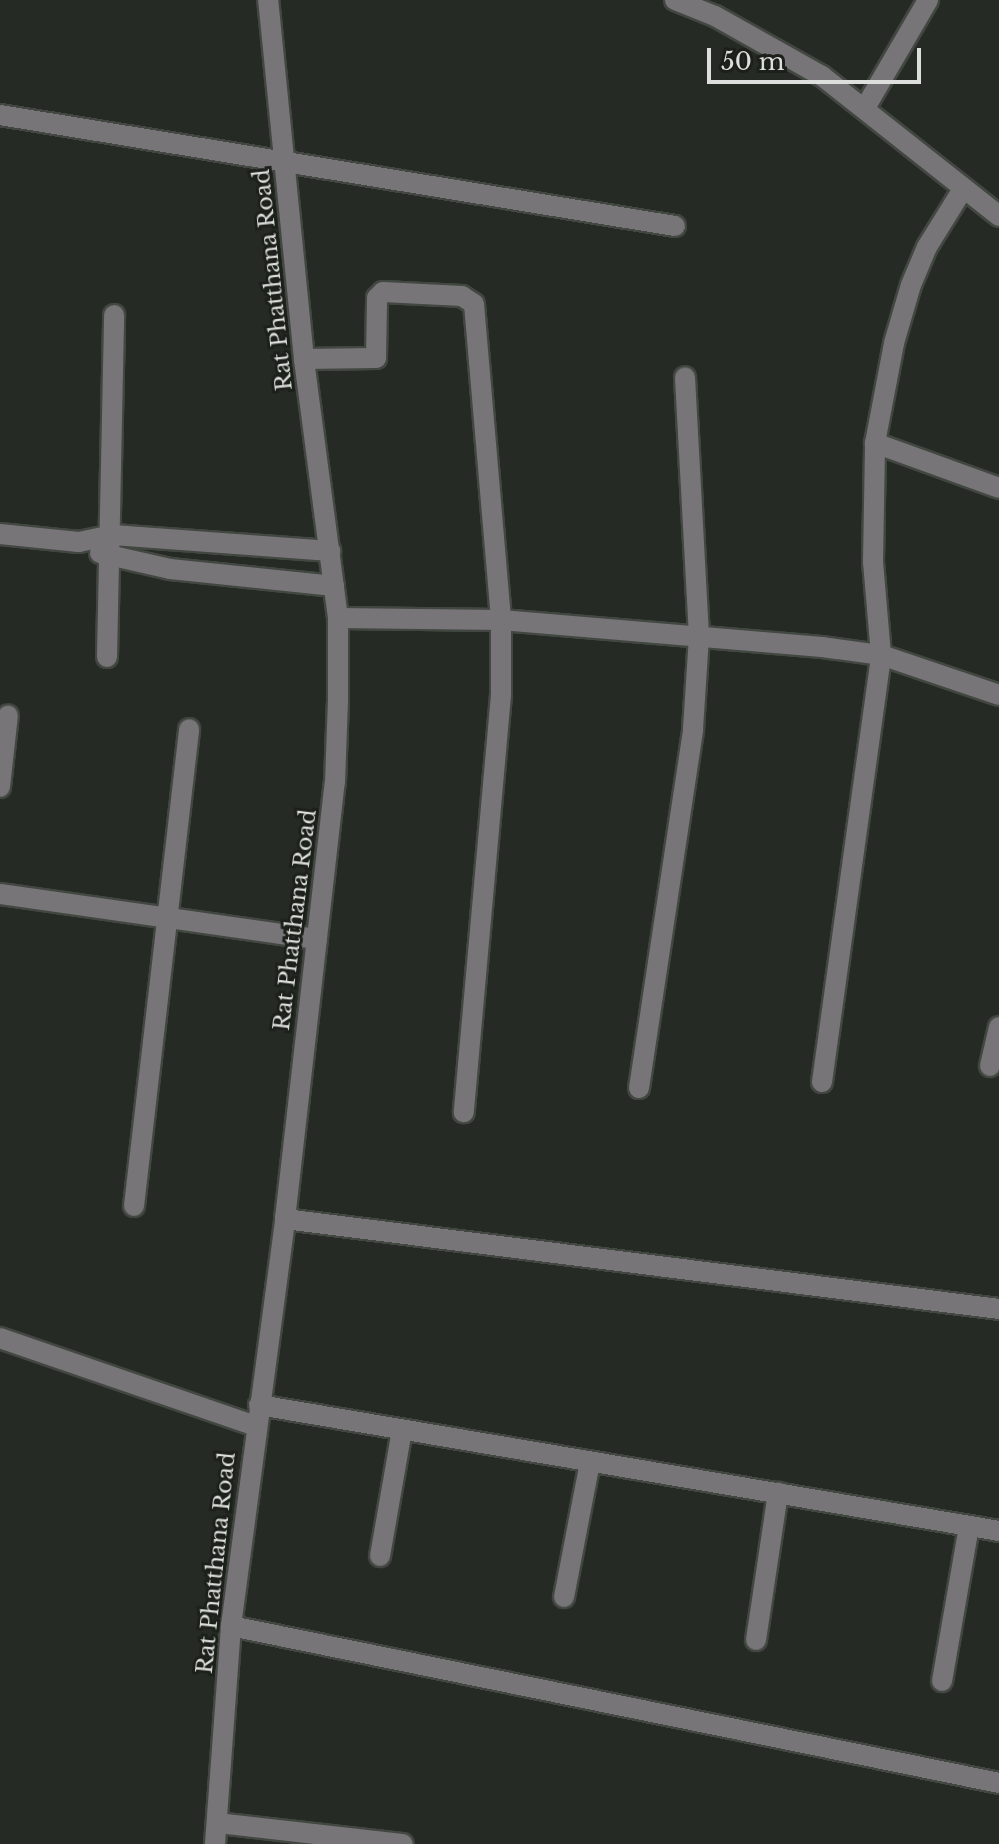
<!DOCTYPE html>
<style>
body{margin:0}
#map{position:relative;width:999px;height:1844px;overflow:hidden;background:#252a24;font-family:"Libre Baskerville",serif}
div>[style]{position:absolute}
.roads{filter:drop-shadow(2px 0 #424741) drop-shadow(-2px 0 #424741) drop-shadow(0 2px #424741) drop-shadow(0 -2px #424741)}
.minor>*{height:20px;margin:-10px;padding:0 10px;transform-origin:10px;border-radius:10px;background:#777578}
span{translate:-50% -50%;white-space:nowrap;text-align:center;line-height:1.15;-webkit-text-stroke:6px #1c201a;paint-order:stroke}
.street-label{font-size:22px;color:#dcdfdb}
.scale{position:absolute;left:707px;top:48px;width:214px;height:36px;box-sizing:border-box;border:4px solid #dcdfdb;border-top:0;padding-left:10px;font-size:24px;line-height:28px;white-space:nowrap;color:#dcdfdb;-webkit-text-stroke:6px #1c201a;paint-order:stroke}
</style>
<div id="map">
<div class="roads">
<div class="minor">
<i style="left:675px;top:0;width:43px;rotate:21.8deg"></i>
<i style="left:715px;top:16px;width:123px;rotate:29.3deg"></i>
<i style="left:822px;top:76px;width:226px;rotate:38.3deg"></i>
<i style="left:865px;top:108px;width:125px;rotate:-59.7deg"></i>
<i style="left:0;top:115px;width:684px;rotate:9.34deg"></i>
<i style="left:304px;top:359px;width:72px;rotate:-0.8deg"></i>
<i style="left:376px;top:358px;width:60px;rotate:-89deg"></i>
<i style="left:377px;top:298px;width:8px;rotate:-45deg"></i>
<i style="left:383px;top:292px;width:79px;rotate:2.9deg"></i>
<i style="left:462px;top:296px;width:14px;rotate:34deg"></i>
<i style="left:474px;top:304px;width:317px;rotate:85.1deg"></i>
<i style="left:501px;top:620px;width:75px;rotate:90deg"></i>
<i style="left:501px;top:695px;width:419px;rotate:95.1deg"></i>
<i style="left:875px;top:443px;width:132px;rotate:19.9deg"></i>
<i style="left:0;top:534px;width:79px;rotate:5.8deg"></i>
<i style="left:79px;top:542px;width:35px;rotate:-12deg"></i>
<i style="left:113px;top:535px;width:218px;rotate:4.2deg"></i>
<i style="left:100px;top:553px;width:72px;rotate:12.9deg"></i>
<i style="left:170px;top:569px;width:165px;rotate:5.9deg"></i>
<i style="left:338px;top:618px;width:163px;rotate:0.7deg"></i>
<i style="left:501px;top:620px;width:322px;rotate:4.8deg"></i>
<i style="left:822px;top:647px;width:60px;rotate:7.7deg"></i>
<i style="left:881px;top:655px;width:125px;rotate:18.7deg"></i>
<i style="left:107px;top:657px;width:342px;rotate:-88.8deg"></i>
<i style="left:0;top:787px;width:72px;rotate:-83.7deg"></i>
<i style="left:0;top:894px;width:320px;rotate:8.1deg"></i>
<i style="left:990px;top:1066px;width:40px;rotate:-77deg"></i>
<i style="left:822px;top:1082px;width:431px;rotate:-82.1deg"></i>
<i style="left:881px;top:655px;width:93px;rotate:-94.9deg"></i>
<i style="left:873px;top:562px;width:119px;rotate:-89deg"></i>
<i style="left:875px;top:443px;width:102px;rotate:-79.2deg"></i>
<i style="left:894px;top:343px;width:60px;rotate:-73.7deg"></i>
<i style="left:911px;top:285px;width:41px;rotate:-67.2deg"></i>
<i style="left:927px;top:247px;width:68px;rotate:-58.2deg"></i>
<i style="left:639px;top:1088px;width:363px;rotate:-81.4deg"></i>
<i style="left:693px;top:729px;width:93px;rotate:-86.3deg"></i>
<i style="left:699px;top:636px;width:259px;rotate:-93.1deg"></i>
<i style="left:134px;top:1206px;width:480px;rotate:-83.4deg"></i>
<i style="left:285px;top:1219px;width:720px;rotate:7.18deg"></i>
<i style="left:0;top:1338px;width:270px;rotate:19deg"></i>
<i style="left:259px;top:1405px;width:751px;rotate:9.66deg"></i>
<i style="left:380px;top:1556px;width:128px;rotate:-80.1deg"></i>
<i style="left:564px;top:1597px;width:137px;rotate:-79.1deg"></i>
<i style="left:231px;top:1626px;width:784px;rotate:11.55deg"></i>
<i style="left:756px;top:1640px;width:149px;rotate:-81.5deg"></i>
<i style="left:942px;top:1681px;width:157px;rotate:-80.1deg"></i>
<i style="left:218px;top:1823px;width:186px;rotate:6.5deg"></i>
<i style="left:215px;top:1844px;width:219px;rotate:-85.8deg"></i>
<i style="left:231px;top:1626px;width:411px;rotate:-82.4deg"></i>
<i style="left:285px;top:1219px;width:440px;rotate:-83.5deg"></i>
<i style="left:335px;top:782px;width:81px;rotate:-87.9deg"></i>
<i style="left:338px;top:701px;width:83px;rotate:-90deg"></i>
<i style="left:338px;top:618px;width:261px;rotate:-97.5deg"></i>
<i style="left:304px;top:359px;width:361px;rotate:-95.7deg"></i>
</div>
</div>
<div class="street-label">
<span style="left:273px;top:280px;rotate:-96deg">Rat Phatthana Road</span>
<span style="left:295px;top:920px;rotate:-83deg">Rat Phatthana Road</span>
<span style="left:216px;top:1563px;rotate:-84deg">Rat Phatthana Road</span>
</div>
<div class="scale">50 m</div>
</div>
